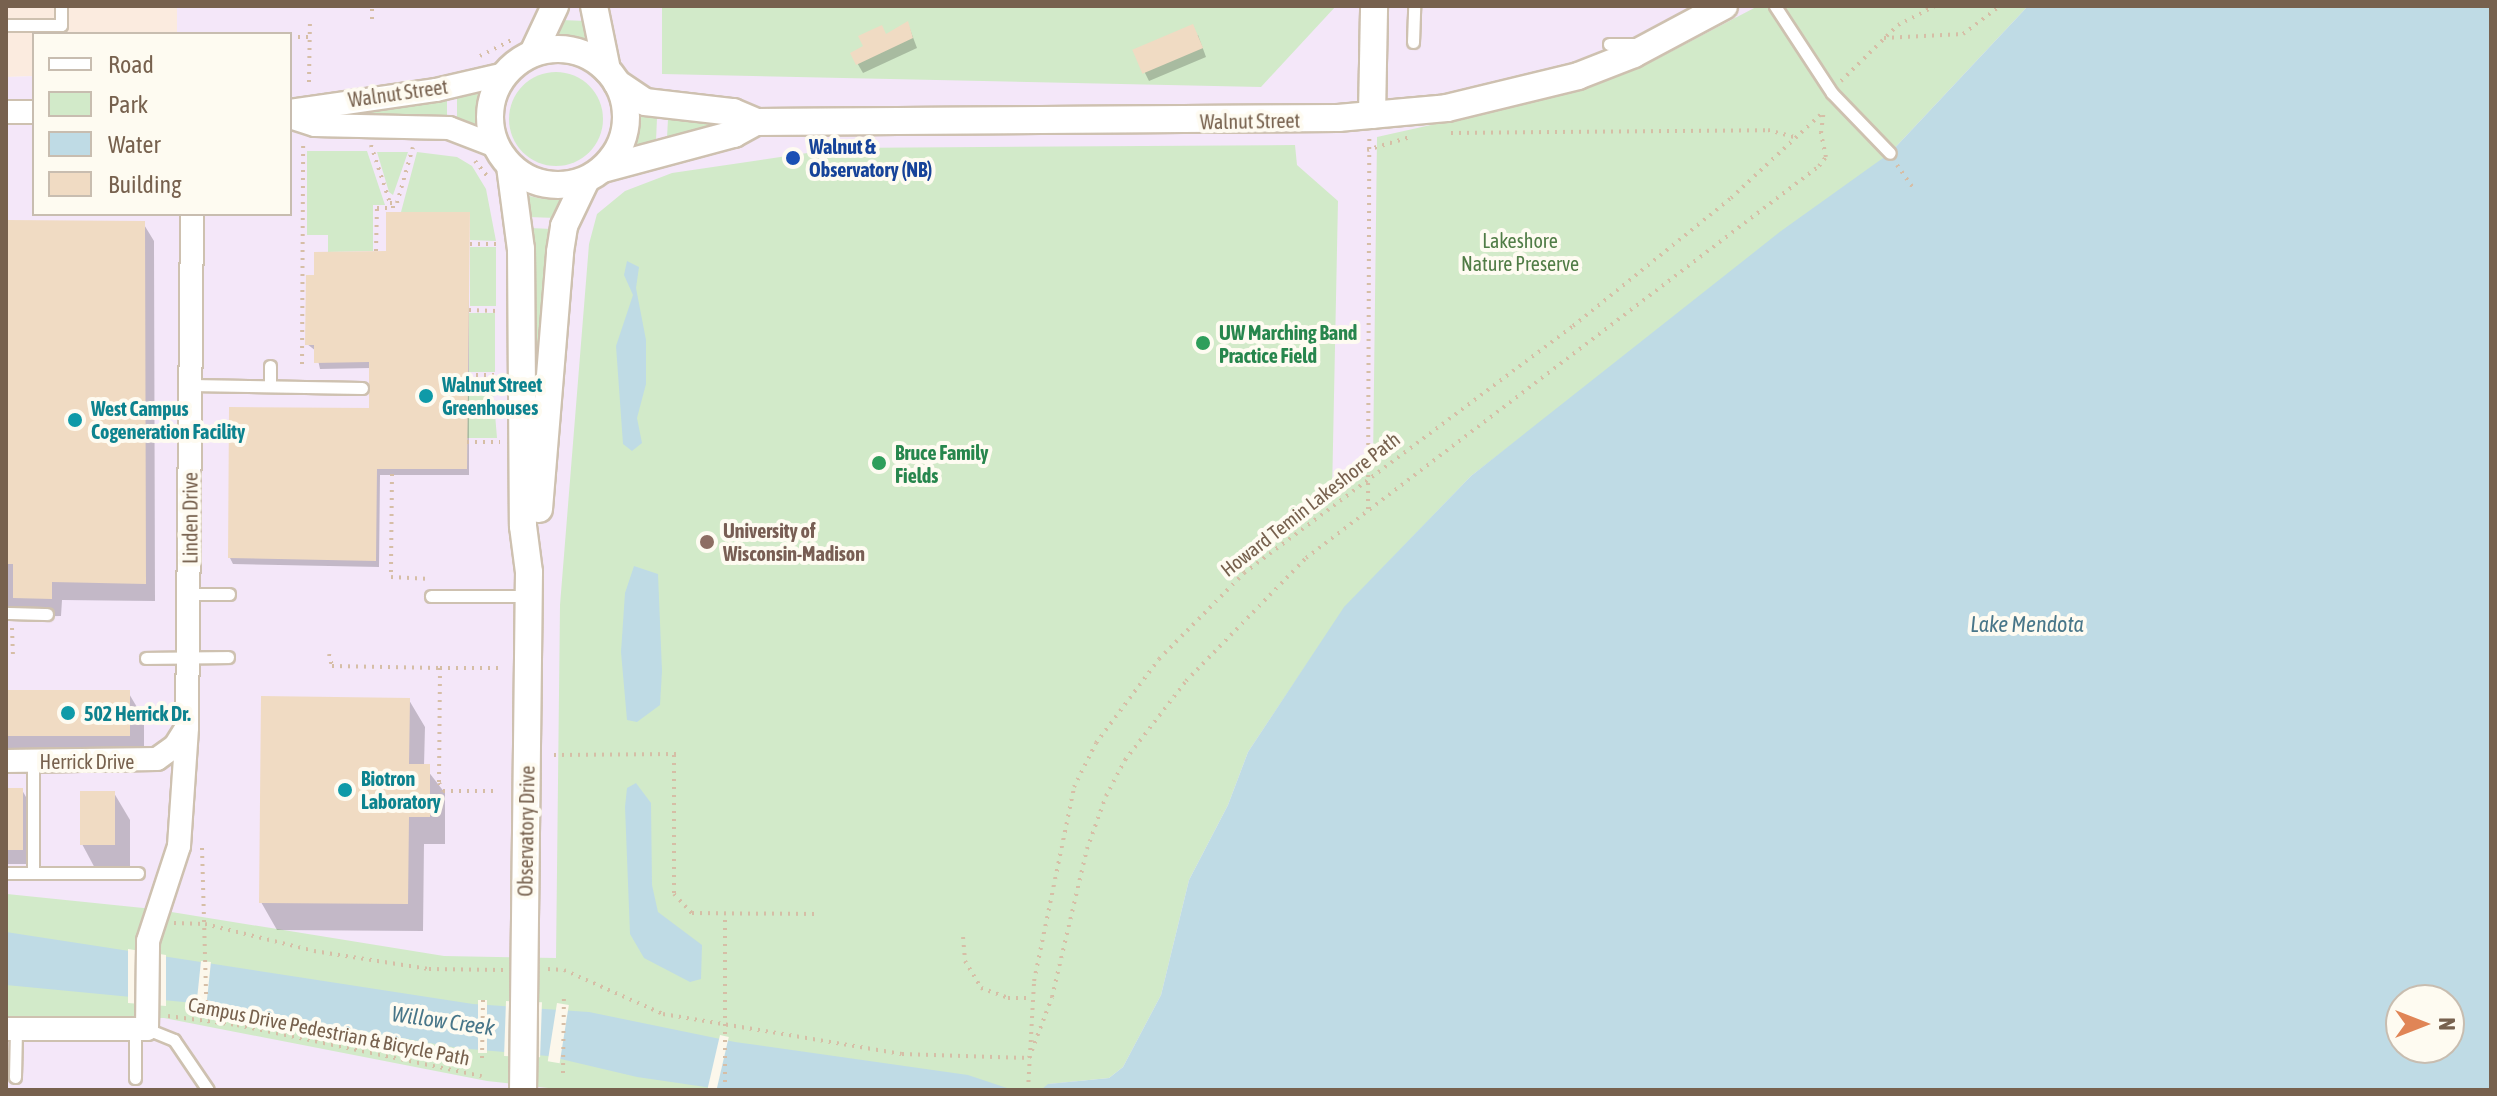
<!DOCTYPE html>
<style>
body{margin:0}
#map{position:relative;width:2497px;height:1096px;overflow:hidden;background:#fcf7eb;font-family:"Asap Condensed",sans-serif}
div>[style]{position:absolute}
.commercial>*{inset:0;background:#fbebdf}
.education>*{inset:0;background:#f4e7f9}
.green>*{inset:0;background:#d2eac9;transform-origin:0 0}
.round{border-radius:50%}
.water>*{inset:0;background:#bfdbe5}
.pier>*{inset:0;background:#fcf7eb;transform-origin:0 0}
.shadow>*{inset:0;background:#0003}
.building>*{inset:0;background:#f0dbc3;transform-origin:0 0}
.path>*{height:4px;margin-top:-2px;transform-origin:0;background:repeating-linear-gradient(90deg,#d6bea6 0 2px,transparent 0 8px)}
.roads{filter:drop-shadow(2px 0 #cec1b0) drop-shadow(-2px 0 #cec1b0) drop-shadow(0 2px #cec1b0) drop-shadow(0 -2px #cec1b0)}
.service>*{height:11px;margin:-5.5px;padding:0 5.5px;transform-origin:5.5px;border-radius:5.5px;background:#fff}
.minor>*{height:22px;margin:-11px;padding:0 11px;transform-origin:11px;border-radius:11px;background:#fff}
.tertiary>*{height:26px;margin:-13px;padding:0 13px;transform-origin:13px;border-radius:13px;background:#fff}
.tertiary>.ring{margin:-13px;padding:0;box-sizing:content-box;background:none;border:26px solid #fff;border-radius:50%}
.dots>*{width:22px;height:22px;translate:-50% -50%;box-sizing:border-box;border:4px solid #fefbf1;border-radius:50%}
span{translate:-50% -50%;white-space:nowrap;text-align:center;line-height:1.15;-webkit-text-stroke:8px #fefbf1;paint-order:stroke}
.street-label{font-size:20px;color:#77614e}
.transit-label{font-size:20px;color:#164399;font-weight:700}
.left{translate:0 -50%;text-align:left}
.park-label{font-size:20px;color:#507c46}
.leisure-label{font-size:20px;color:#27864d;font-weight:700}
.culture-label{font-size:20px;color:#0d838f;font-weight:700}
.education-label{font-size:20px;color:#785e54;font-weight:700}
.water-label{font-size:22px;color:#487689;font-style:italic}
.frame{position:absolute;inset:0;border:8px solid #77614e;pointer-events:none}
.legend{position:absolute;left:32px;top:32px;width:260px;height:184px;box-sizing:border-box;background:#fefbf1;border:2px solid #c8bdb0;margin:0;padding:10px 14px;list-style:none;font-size:24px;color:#77614e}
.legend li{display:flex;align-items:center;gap:16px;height:40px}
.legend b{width:40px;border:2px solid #c8bdb0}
.north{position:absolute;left:2385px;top:984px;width:80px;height:80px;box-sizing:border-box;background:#fefbf1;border:2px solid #c8bdb0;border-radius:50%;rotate:90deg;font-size:22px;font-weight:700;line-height:32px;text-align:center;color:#77614e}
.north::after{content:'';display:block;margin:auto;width:28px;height:36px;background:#e08556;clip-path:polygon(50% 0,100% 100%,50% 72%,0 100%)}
</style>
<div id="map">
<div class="commercial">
<i style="clip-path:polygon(6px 6px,177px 6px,177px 34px,34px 34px,34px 76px,6px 77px)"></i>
</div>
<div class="education">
<i style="clip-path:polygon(177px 6px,2028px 6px,1890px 153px,1471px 476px,1345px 607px,1248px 752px,1228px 805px,1189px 880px,1161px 995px,1123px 1067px,1048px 1090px,6px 1090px,6px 77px,34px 76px,34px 214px,290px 214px,290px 34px,177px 34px)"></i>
</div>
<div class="green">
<i style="clip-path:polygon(662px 6px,1336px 6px,1261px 87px,662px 74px)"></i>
<i style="clip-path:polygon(1758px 6px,2028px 6px,1890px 153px,1471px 476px,1345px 607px,1248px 752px,1228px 805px,1189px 880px,1161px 995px,1123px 1067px,1109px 1078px,1049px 1084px,1048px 1090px,566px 1090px,487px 1081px,164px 1018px,6px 1016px,7px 894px,153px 909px,444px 956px,556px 958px,560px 605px,589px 244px,597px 214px,625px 191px,672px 173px,841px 148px,1295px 145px,1297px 165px,1338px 201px,1332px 494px,1373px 463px,1377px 137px,1516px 106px,1651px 62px)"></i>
<i style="clip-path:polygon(562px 20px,585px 21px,590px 44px,554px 37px)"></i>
<i class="round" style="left:509px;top:72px;width:94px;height:94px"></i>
<i style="clip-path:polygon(479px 91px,475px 127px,457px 121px,457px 97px)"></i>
<i style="clip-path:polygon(447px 100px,447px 119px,334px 116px,334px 112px)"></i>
<i style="clip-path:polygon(637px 111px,657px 118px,656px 141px,634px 149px)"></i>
<i style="clip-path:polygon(668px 119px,714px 122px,714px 128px,667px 138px)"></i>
<i style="clip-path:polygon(307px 151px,367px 151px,385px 205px,373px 205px,373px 251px,328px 252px,328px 235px,307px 235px)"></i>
<i style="clip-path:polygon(377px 152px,408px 152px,393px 195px,389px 192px)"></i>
<i style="clip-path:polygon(417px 152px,457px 157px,472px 166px,486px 189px,496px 241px,470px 240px,470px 212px,401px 212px)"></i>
<i style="clip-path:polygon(525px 195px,543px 199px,564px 199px,556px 218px,528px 217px)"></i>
<i style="clip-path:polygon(530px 228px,552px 229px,538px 407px,532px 407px)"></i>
<i style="left:470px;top:247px;width:26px;height:59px"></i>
<i style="left:469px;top:313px;width:26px;height:59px"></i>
<i style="clip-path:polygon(468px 379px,495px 379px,495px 396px,485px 397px,485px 414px,495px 414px,497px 438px,467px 438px)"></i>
</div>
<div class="water">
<i style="clip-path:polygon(evenodd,2028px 6px,2491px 6px,2491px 1090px,1041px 1090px,1048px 1084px,1109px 1078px,1123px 1067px,1161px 995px,1189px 880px,1228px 805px,1248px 752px,1344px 607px,1471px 476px,1781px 231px,1890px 153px,2028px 6px,2401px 1000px,2449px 1000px,2449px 1048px,2401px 1048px,2401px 1000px)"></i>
<i style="clip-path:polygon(627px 261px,639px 267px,636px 288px,646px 340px,646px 384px,637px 418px,642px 443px,632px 451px,623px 444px,616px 346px,633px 295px,624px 275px)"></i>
<i style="clip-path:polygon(634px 566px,658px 574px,662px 671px,660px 705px,637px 722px,627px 720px,621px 652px,625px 593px)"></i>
<i style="clip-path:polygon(636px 783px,651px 803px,652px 885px,658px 912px,702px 945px,701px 979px,690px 982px,644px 958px,630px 934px,625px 807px,627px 788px)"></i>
<i style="clip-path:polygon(6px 932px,473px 1004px,589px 1012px,735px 1042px,968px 1075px,1013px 1090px,726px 1090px,637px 1077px,548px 1056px,458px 1048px,215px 1005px,6px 985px)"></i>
</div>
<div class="pier">
<i style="clip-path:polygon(128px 949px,166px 955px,166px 1006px,128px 1003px)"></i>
<i style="left:201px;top:961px;width:10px;height:47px;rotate:6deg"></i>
<i style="left:478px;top:1000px;width:9px;height:53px"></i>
<i style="left:506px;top:1001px;width:36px;height:55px;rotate:2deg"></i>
<i style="left:557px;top:1003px;width:12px;height:59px;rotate:9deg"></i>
<i style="left:720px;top:1035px;width:9px;height:55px;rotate:13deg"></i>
</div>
<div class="shadow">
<i style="clip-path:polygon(908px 24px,917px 48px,863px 73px,852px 54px)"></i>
<i style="clip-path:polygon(1198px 35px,1206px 57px,1149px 81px,1134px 51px)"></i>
<i style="clip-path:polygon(469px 214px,469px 475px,380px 475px,379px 567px,233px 564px,230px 558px,371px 410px,371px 368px,320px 369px,316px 351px,307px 344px,316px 276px,387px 253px)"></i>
<i style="clip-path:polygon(6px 222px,143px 223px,154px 241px,155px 601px,62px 600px,61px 616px,6px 617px)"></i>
<i style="clip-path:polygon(6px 692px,128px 692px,144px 719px,144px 763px,15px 763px,6px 748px)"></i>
<i style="clip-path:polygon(409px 700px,425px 727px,424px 766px,445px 793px,445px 844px,424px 844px,423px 931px,277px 930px,261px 902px)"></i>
<i style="clip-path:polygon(6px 790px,22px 790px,30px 804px,30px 864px,6px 864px)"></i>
<i style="clip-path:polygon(114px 793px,130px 820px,130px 872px,97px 872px,82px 844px)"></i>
</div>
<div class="building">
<i style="clip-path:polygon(908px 21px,913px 38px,856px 65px,850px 53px,863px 46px,858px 36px,882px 25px,886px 34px)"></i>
<i style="left:1193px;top:24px;width:26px;height:66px;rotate:67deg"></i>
<i style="clip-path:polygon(386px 212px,470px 212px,467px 469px,377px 469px,376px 561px,228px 558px,229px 407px,369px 408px,369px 362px,314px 363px,314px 345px,305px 345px,306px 275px,314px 275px,314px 252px,386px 251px)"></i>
<i style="clip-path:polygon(6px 220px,145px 221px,146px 584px,52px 582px,52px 599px,13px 598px,13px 564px,6px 564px)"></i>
<i style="left:6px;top:690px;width:124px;height:46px"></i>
<i style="clip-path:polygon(261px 696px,410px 698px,409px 764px,430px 764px,430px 817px,409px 817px,408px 904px,259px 903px)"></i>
<i style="left:6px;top:788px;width:17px;height:62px"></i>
<i style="left:80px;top:791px;width:35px;height:54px"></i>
</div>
<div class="path">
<i style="left:372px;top:19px;width:13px;rotate:-90deg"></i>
<i style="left:290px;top:37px;width:18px"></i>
<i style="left:1884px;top:38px;width:79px;rotate:-2.9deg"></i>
<i style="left:1963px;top:34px;width:46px;rotate:-37.1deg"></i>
<i style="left:480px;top:56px;width:35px;rotate:-27deg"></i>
<i style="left:1841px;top:81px;width:80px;rotate:-44.5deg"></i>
<i style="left:1898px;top:25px;width:42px;rotate:-27.2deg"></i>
<i style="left:309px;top:82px;width:63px;rotate:-89.1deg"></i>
<i style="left:1451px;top:133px;width:317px;rotate:-0.5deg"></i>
<i style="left:1768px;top:130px;width:28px;rotate:15deg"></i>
<i style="left:371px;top:145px;width:61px;rotate:71.9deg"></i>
<i style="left:390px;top:203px;width:7px"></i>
<i style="left:397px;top:203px;width:58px;rotate:-74.1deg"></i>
<i style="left:1367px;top:150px;width:45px;rotate:-16.8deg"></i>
<i style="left:475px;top:161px;width:19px;rotate:51deg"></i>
<i style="left:1897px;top:165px;width:28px;rotate:55deg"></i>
<i style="left:470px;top:244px;width:29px"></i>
<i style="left:376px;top:251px;width:43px;rotate:-88.7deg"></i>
<i style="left:377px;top:208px;width:16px"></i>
<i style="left:393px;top:208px;width:5px;rotate:-90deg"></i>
<i style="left:469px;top:310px;width:28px;rotate:2deg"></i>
<i style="left:302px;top:364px;width:222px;rotate:-89.7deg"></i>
<i style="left:468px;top:375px;width:31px"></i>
<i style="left:467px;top:442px;width:33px"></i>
<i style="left:392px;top:474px;width:103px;rotate:90.6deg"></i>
<i style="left:391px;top:577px;width:35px;rotate:3deg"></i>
<i style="left:1368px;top:509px;width:373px;rotate:-89.8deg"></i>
<i style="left:12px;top:628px;width:30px;rotate:88deg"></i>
<i style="left:329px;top:654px;width:12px;rotate:76deg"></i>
<i style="left:332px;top:666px;width:108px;rotate:1.1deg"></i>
<i style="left:440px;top:668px;width:115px;rotate:90.5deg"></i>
<i style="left:439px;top:783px;width:9px;rotate:63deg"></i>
<i style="left:443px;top:791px;width:56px"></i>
<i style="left:440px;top:668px;width:61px"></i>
<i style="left:554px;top:755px;width:124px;rotate:-0.5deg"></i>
<i style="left:674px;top:755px;width:139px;rotate:90deg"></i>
<i style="left:674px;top:894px;width:26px;rotate:47deg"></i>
<i style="left:692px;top:913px;width:125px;rotate:0.5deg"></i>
<i style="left:202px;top:848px;width:175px;rotate:88.4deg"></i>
<i style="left:174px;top:923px;width:31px;rotate:2deg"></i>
<i style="left:205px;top:924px;width:112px;rotate:13.9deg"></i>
<i style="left:314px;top:951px;width:116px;rotate:8.9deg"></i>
<i style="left:429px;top:969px;width:74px;rotate:0.8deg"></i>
<i style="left:963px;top:937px;width:24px;rotate:85deg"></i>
<i style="left:965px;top:961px;width:31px;rotate:59deg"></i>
<i style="left:981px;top:988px;width:29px;rotate:20deg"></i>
<i style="left:1008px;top:998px;width:24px"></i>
<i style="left:548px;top:969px;width:16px;rotate:4deg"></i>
<i style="left:564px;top:970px;width:108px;rotate:24deg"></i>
<i style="left:663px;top:1014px;width:242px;rotate:9.5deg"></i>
<i style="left:902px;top:1054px;width:127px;rotate:1.8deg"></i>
<i style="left:168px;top:1016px;width:70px;rotate:7.4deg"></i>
<i style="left:237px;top:1025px;width:250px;rotate:11.8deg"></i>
<i style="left:482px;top:1058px;width:60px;rotate:-89deg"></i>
<i style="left:1029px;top:1058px;width:65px;rotate:-69.3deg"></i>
<i style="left:1052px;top:997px;width:152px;rotate:-76.7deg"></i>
<i style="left:1087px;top:849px;width:56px;rotate:-70.3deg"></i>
<i style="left:1106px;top:796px;width:41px;rotate:-62.2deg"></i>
<i style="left:1125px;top:760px;width:100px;rotate:-52.3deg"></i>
<i style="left:1186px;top:681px;width:172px;rotate:-45.7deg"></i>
<i style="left:1306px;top:558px;width:646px;rotate:-37.38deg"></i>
<i style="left:1819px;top:166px;width:11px;rotate:-52deg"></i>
<i style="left:1826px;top:157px;width:25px;rotate:-102deg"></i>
<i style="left:1821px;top:133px;width:24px;rotate:-83deg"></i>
<i style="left:563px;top:1073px;width:77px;rotate:-89.3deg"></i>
<i style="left:725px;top:1090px;width:176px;rotate:-90deg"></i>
<i style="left:1028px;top:1090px;width:109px;rotate:-86.8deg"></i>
<i style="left:1034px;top:981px;width:198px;rotate:-78.3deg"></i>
<i style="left:1074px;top:787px;width:49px;rotate:-63.4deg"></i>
<i style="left:1096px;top:743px;width:105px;rotate:-53.1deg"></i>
<i style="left:1159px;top:659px;width:121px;rotate:-45.3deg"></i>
<i style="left:1244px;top:573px;width:411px;rotate:-36.9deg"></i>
<i style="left:1573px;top:326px;width:203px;rotate:-39deg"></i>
<i style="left:1731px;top:198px;width:123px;rotate:-43deg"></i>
</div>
<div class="roads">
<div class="service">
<i style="left:1775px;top:6px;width:104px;rotate:56.8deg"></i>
<i style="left:1832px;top:93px;width:83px;rotate:46deg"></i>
<i style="left:6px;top:25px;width:55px"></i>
<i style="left:61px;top:25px;width:19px;rotate:-90deg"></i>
<i style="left:1413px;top:42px;width:36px;rotate:-88deg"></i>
<i style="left:1609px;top:44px;width:27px"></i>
<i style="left:270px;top:366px;width:20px;rotate:90deg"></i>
<i style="left:191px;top:385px;width:171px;rotate:1deg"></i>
<i style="left:190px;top:594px;width:39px"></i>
<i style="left:431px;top:596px;width:97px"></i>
<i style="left:6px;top:613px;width:41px;rotate:1.4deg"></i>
<i style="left:146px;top:658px;width:82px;rotate:-0.7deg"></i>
<i style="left:6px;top:873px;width:132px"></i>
<i style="left:33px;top:873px;width:112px;rotate:-90deg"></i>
<i style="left:147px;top:1029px;width:29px;rotate:22deg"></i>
<i style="left:174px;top:1040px;width:60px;rotate:55.8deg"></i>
<i style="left:15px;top:1077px;width:48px;rotate:-88.8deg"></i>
<i style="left:135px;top:1078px;width:49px;rotate:-90deg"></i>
</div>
<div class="minor">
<i style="left:290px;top:111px;width:148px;rotate:-8.2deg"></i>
<i style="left:436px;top:90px;width:71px;rotate:-13.1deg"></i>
<i style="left:6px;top:112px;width:28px"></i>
<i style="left:290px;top:117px;width:26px;rotate:18deg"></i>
<i style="left:315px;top:125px;width:134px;rotate:1.3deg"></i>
<i style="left:449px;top:128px;width:50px;rotate:21deg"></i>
<i style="left:6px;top:761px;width:151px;rotate:-0.8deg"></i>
<i style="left:157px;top:759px;width:22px;rotate:-36deg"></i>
<i style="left:175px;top:746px;width:22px;rotate:-58deg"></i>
<i style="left:187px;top:727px;width:513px;rotate:-89.44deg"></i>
<i style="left:6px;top:1029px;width:141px"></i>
<i style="left:147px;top:1029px;width:88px;rotate:-89.3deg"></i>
<i style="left:148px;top:941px;width:100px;rotate:-71.9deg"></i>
<i style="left:179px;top:846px;width:117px;rotate:-86.1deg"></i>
</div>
<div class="tertiary">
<i style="left:594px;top:6px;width:65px;rotate:78.5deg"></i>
<i class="ring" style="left:490px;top:49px;width:110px;height:110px"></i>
<i style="left:533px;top:53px;width:52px;rotate:-64.9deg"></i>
<i style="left:617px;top:83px;width:34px;rotate:34deg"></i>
<i style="left:645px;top:102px;width:89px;rotate:6.5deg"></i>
<i style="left:733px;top:112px;width:25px;rotate:23deg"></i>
<i style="left:756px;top:122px;width:582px;rotate:-0.39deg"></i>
<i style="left:1338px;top:118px;width:109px;rotate:-5.2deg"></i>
<i style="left:1447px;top:108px;width:135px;rotate:-13.7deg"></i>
<i style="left:1578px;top:76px;width:60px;rotate:-21.4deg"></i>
<i style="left:1634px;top:54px;width:102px;rotate:-28.1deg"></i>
<i style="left:1372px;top:115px;width:109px;rotate:-88.9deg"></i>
<i style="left:510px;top:166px;width:84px;rotate:82.5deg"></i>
<i style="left:521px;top:249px;width:277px;rotate:89.6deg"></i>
<i style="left:523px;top:526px;width:46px;rotate:82.6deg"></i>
<i style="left:529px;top:572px;width:518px;rotate:90.66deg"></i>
<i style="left:603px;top:169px;width:136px;rotate:-15deg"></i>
<i style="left:734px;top:134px;width:25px;rotate:-29deg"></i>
<i style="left:539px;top:509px;width:258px;rotate:-85.3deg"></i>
<i style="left:560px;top:252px;width:26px;rotate:-81deg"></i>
<i style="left:564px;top:226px;width:51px;rotate:-64.4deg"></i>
</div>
</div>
<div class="dots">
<i style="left:793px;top:158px;background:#1a4fb4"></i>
<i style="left:1203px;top:343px;background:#2e9e5b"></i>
<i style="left:426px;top:396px;background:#0f9aa8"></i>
<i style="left:75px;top:420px;background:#0f9aa8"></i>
<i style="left:879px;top:463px;background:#2e9e5b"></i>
<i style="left:707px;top:542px;background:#8d6e63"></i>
<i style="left:68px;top:713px;background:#0f9aa8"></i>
<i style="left:345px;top:790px;background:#0f9aa8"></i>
</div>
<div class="street-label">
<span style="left:398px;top:93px;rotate:-8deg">Walnut Street</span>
<span style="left:1250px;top:121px;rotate:-1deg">Walnut Street</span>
<span style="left:1310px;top:504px;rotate:-38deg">Howard Temin Lakeshore Path</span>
<span style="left:190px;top:518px;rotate:-90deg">Linden Drive</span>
<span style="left:87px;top:761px">Herrick Drive</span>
<span style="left:526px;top:831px;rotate:-89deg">Observatory Drive</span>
<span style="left:329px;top:1031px;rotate:11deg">Campus Drive Pedestrian &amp; Bicycle Path</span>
</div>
<div class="transit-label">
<span class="left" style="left:809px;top:158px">Walnut &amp;<br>Observatory (NB)</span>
</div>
<div class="park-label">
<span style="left:1520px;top:252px">Lakeshore<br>Nature Preserve</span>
</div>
<div class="leisure-label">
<span class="left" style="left:1219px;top:344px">UW Marching Band<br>Practice Field</span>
<span class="left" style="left:895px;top:464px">Bruce Family<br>Fields</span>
</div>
<div class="culture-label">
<span class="left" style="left:442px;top:396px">Walnut Street<br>Greenhouses</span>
<span class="left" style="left:91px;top:420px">West Campus<br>Cogeneration Facility</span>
<span class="left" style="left:84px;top:713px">502 Herrick Dr.</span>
<span class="left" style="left:361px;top:790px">Biotron<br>Laboratory</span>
</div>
<div class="education-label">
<span class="left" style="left:723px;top:542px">University of<br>Wisconsin-Madison</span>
</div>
<div class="water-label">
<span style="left:2027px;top:625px">Lake Mendota</span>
<span style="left:443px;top:1021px;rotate:8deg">Willow Creek</span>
</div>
<div class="frame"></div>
<ul class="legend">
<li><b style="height:10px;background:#fff"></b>Road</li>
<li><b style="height:22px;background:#d2eac9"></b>Park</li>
<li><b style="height:22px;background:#bfdbe5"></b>Water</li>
<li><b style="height:22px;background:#f0dbc3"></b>Building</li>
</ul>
<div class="north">N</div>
</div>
